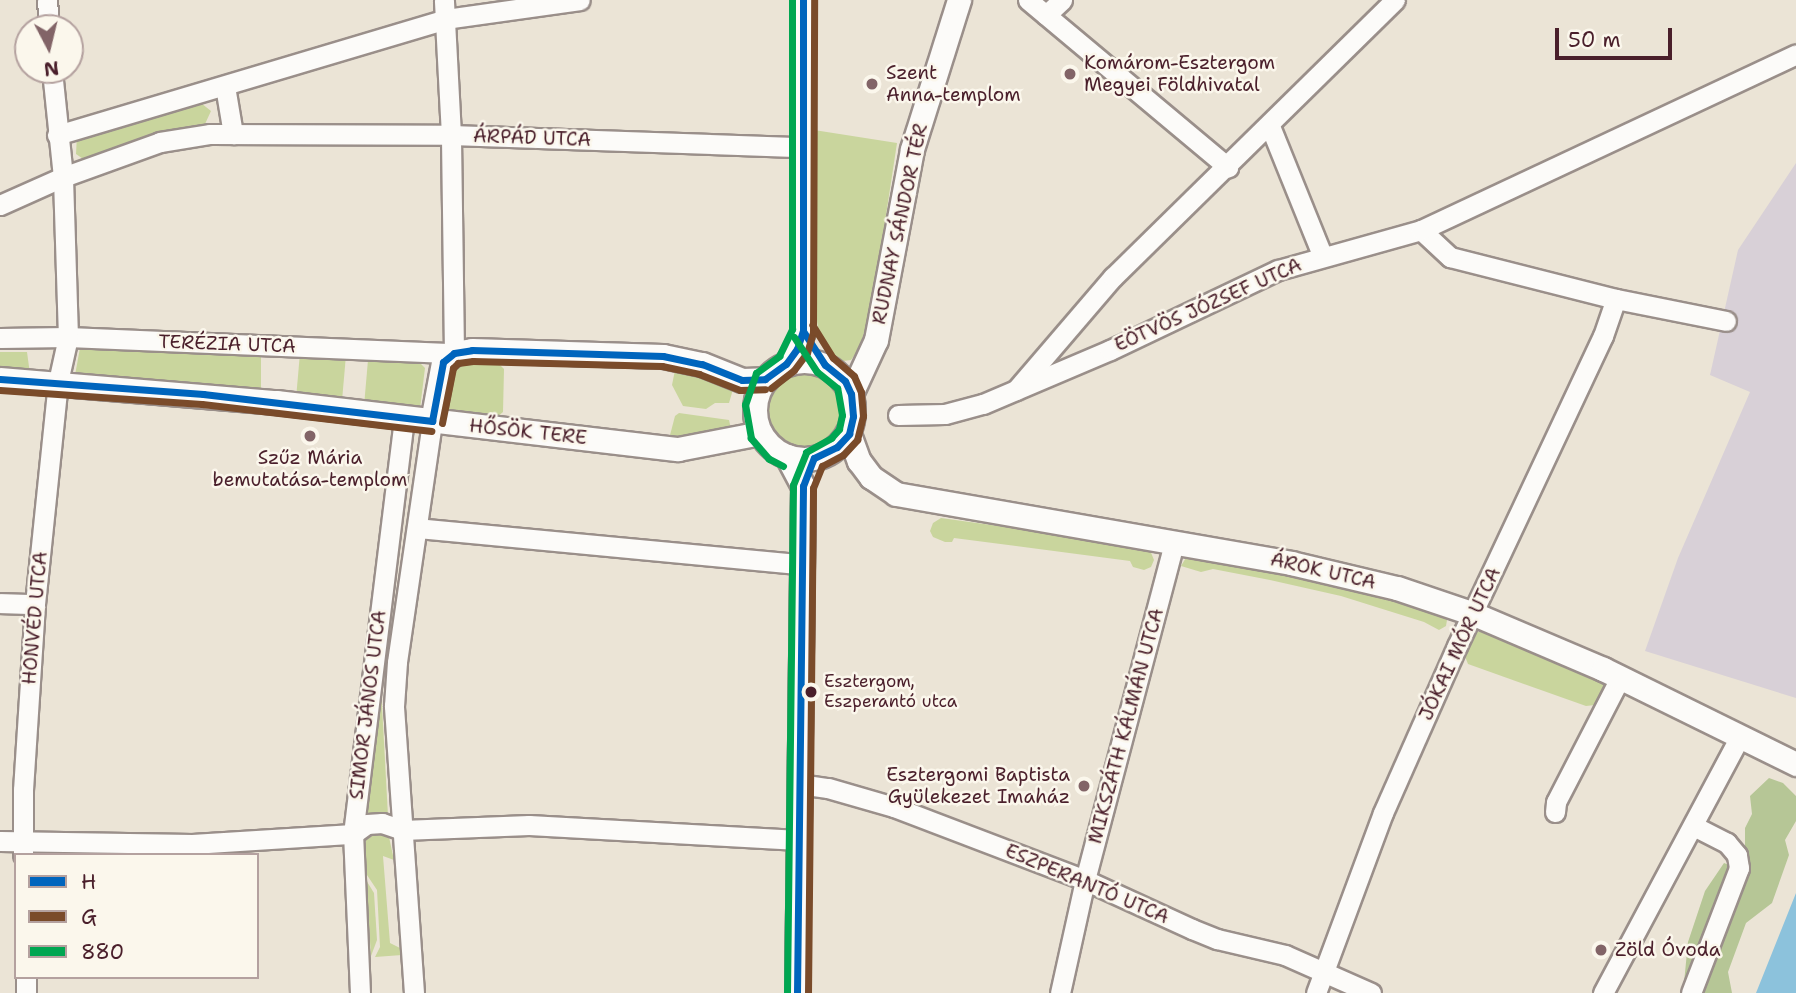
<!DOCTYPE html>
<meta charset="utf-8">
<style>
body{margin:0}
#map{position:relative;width:1796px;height:993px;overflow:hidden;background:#ebe4d6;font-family:"Shantell Sans",sans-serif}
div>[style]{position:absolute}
.industrial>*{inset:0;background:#d8d0d7}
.green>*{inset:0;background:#c9d59d;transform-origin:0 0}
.round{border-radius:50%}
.forest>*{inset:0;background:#b6c696}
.water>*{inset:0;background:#8cc2dc}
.roads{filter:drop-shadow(2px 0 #9a8f8a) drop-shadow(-2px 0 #9a8f8a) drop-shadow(0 2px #9a8f8a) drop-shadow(0 -2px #9a8f8a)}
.minor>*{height:19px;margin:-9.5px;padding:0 9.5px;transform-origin:9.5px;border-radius:9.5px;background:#fcfbf9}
.major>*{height:23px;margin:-11.5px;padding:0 11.5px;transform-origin:11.5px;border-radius:11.5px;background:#fcfbf9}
.major>.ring{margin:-11.5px;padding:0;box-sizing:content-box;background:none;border:23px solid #fcfbf9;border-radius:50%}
.bus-1>*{height:7px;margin:-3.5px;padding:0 3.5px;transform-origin:3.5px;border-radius:3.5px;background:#0065bd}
.bus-2>*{height:7px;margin:-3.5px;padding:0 3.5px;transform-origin:3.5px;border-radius:3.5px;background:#7a4b2a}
.bus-3>*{height:7px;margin:-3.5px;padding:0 3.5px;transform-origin:3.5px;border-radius:3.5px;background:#00a651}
.dots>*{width:19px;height:19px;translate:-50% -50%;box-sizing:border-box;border:4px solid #fbf7ec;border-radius:50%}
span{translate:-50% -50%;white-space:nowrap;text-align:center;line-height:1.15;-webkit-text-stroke:5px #fbf7ec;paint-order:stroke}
.bus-label{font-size:17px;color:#4a1f2b}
.left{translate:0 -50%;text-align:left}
.poi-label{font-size:19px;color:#4a1f2b}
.right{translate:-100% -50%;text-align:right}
.street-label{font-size:19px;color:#4a1f2b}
.legend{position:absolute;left:14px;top:853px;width:245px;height:126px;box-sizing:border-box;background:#fbf7ec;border:2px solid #b4a19f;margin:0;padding:9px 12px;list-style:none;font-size:21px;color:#4a1f2b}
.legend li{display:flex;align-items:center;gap:14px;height:35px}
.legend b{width:35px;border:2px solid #b4a19f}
.north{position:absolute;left:14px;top:14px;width:70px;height:70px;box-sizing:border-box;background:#fbf7ec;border:2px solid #b4a19f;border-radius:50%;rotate:173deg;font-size:19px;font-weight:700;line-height:28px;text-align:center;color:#4a1f2b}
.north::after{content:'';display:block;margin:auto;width:24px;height:32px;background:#826467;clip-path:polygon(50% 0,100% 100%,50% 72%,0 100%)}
.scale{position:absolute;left:1555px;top:28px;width:117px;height:32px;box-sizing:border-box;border:4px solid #4a1f2b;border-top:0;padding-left:9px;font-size:21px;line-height:24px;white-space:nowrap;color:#4a1f2b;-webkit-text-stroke:5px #fbf7ec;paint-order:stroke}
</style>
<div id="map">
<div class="industrial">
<i style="clip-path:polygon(1796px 163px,1796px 698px,1645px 651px,1678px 558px,1750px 392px,1710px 375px,1738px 250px)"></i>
</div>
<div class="green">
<i style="clip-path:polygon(196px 99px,211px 111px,205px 124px,155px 137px,89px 163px,76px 154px,77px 135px)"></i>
<i style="clip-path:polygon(814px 130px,897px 143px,872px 307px,859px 349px,851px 360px,843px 361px,833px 359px,820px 341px,814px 301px)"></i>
<i style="clip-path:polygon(80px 348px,261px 356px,261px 395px,75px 375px)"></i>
<i style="clip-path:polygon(0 352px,27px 352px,30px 374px,0 372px)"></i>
<i style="left:300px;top:353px;width:46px;height:43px;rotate:5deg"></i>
<i style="clip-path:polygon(378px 357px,418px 361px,425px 368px,420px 409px,364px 406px,368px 360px)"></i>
<i style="clip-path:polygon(461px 364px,499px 364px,504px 369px,503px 412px,497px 417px,447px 411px,451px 378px)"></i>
<i style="clip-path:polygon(682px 369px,734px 386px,729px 403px,715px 403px,706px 409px,683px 406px,672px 385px,675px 370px)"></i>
<i class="round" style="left:766px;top:372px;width:80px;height:80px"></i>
<i style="clip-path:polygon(679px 413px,729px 420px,731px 429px,669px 439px,675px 416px)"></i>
<i style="clip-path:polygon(941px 518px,1140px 546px,1150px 550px,1154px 560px,1151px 567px,1144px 570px,1133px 567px,1130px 561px,954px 538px,952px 542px,945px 542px,933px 537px,930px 531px,933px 523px)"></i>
<i style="clip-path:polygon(1187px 556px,1317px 578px,1441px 611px,1447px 620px,1446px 626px,1439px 630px,1424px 622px,1341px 596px,1270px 580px,1213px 569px,1201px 572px,1181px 566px)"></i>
<i style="clip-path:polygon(1489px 628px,1603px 682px,1606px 687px,1595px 705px,1586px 706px,1468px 664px,1464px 654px,1464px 643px,1469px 635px)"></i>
<i style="clip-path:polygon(381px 687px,388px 816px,365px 819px,380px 688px)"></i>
<i style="clip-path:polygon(377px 833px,389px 837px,394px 860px,383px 856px,390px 943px,402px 949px,402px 955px,375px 957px,380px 947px,377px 890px,365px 872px,364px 854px,366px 840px)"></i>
<i style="clip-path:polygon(366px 880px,374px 893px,377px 940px,371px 956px)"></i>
</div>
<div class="forest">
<i style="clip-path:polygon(1769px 778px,1783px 783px,1796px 796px,1796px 821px,1785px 840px,1789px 855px,1772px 903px,1746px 923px,1728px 972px,1732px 993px,1683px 993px,1688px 942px,1705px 891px,1724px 863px,1734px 867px,1745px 859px,1745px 828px,1752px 814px,1750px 796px)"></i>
</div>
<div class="water">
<i style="clip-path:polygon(1796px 893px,1796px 993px,1756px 993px)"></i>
</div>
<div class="roads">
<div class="minor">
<i style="left:47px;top:0;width:28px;rotate:86deg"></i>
<i style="left:1028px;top:0;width:261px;rotate:39.9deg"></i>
<i style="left:1046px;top:15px;width:22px;rotate:-43deg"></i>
<i style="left:225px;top:86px;width:49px;rotate:80.5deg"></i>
<i style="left:1270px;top:126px;width:139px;rotate:68deg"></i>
<i style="left:57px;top:135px;width:405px;rotate:-16.6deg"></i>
<i style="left:445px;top:19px;width:136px;rotate:-8deg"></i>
<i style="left:0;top:205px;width:69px;rotate:-24deg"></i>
<i style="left:63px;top:177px;width:103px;rotate:-19.8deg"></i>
<i style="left:160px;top:142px;width:51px;rotate:-9.1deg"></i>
<i style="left:210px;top:134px;width:241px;rotate:0.2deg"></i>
<i style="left:451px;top:135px;width:351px;rotate:2deg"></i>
<i style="left:1421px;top:230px;width:40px;rotate:43deg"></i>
<i style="left:1450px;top:257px;width:171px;rotate:14.2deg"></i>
<i style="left:1616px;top:299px;width:112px;rotate:11.3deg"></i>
<i style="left:0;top:338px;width:68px;rotate:-0.8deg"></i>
<i style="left:68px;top:337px;width:386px;rotate:2.4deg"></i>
<i style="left:454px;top:353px;width:218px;rotate:-90.8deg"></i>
<i style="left:451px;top:135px;width:135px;rotate:-93deg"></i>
<i style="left:1016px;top:390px;width:149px;rotate:-49.4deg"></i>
<i style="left:1113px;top:277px;width:395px;rotate:-44.5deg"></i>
<i style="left:898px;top:415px;width:47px;rotate:-1.2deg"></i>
<i style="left:945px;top:414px;width:39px;rotate:-15deg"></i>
<i style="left:983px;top:404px;width:138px;rotate:-23deg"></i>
<i style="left:1110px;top:350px;width:186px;rotate:-25.5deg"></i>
<i style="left:1278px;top:270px;width:148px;rotate:-15.6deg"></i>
<i style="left:1421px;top:230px;width:414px;rotate:-25.1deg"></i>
<i style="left:417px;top:528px;width:386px;rotate:5.4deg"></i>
<i style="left:0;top:603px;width:35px;rotate:2deg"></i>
<i style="left:799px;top:784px;width:29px;rotate:8deg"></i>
<i style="left:828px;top:788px;width:69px;rotate:16.1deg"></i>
<i style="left:894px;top:807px;width:204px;rotate:20.9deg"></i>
<i style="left:1085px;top:880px;width:118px;rotate:24.6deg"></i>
<i style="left:1192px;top:929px;width:27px;rotate:22deg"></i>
<i style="left:1217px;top:939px;width:70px;rotate:13.2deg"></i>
<i style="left:1285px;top:955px;width:94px;rotate:23.8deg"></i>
<i style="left:1555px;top:812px;width:10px;rotate:-84deg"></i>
<i style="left:1556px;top:802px;width:140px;rotate:-62.7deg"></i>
<i style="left:353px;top:834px;width:17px;rotate:-36deg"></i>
<i style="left:367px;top:824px;width:15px;rotate:-4deg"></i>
<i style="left:382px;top:823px;width:21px;rotate:19deg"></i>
<i style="left:402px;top:830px;width:127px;rotate:-2.3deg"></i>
<i style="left:529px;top:825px;width:270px;rotate:3.2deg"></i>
<i style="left:0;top:841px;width:192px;rotate:0.9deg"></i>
<i style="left:192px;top:844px;width:161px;rotate:-3.6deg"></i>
<i style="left:23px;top:855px;width:65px;rotate:-90deg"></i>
<i style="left:23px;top:790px;width:186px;rotate:-86.3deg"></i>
<i style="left:35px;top:604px;width:223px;rotate:-84.1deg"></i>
<i style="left:58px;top:382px;width:46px;rotate:-77.5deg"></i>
<i style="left:68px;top:337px;width:160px;rotate:-91.8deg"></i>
<i style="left:63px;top:177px;width:108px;rotate:-95.9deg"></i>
<i style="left:26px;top:977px;width:16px;rotate:90deg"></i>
<i style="left:360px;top:993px;width:159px;rotate:-92.5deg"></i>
<i style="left:353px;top:834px;width:419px;rotate:-83deg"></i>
<i style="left:414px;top:993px;width:288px;rotate:-94deg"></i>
<i style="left:394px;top:706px;width:44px;rotate:-86.1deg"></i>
<i style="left:397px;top:662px;width:244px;rotate:-81.7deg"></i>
<i style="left:1060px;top:993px;width:116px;rotate:-77.5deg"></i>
<i style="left:1085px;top:880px;width:350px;rotate:-75.2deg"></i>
<i style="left:1316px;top:993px;width:192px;rotate:-69.6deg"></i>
<i style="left:1383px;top:813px;width:183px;rotate:-66.1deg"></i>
<i style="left:1457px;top:646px;width:343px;rotate:-64.8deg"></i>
<i style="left:1603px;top:336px;width:39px;rotate:-71deg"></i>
<i style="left:1603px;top:993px;width:289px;rotate:-61.9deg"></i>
<i style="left:1691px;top:993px;width:134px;rotate:-69deg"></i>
<i style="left:1739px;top:868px;width:13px;rotate:-99deg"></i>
<i style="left:1737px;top:855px;width:16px;rotate:-130deg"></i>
<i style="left:1727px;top:843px;width:38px;rotate:-153deg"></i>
</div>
<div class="major">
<i class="ring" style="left:755px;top:361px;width:75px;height:75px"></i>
<i style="left:786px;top:364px;width:19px;rotate:-54deg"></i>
<i style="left:797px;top:349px;width:19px;rotate:-72deg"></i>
<i style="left:803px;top:331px;width:331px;rotate:-90deg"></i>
<i style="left:0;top:379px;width:277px;rotate:4.8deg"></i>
<i style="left:276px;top:402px;width:405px;rotate:6.7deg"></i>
<i style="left:678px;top:449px;width:84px;rotate:-11deg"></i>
<i style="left:851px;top:394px;width:60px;rotate:-65.2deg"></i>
<i style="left:876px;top:340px;width:194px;rotate:-79.3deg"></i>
<i style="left:912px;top:149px;width:156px;rotate:-72.5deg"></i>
<i style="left:432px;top:421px;width:60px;rotate:-79.4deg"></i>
<i style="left:443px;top:362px;width:14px;rotate:-39deg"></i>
<i style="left:454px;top:353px;width:18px;rotate:-9deg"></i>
<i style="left:472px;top:350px;width:191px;rotate:1.8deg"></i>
<i style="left:663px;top:356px;width:40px;rotate:12deg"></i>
<i style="left:702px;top:364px;width:43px;rotate:21.8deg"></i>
<i style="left:742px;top:380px;width:23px;rotate:-2deg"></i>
<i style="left:849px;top:434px;width:29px;rotate:70deg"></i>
<i style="left:859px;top:461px;width:20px;rotate:53deg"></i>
<i style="left:871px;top:477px;width:30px;rotate:34deg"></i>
<i style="left:896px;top:494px;width:401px;rotate:9.9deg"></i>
<i style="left:1291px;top:563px;width:109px;rotate:13.3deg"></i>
<i style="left:1397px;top:588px;width:81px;rotate:18.7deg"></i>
<i style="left:1474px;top:614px;width:140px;rotate:23.1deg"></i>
<i style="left:1603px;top:669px;width:215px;rotate:26.2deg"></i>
<i style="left:787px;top:456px;width:34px;rotate:62deg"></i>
<i style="left:803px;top:486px;width:507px;rotate:90.68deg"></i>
</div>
</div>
<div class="bus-1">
<i style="left:0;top:379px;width:204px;rotate:4.2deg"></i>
<i style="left:203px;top:394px;width:231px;rotate:6.7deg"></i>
<i style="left:765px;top:379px;width:26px;rotate:-36deg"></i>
<i style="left:786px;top:364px;width:19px;rotate:-54deg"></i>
<i style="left:797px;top:349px;width:19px;rotate:-72deg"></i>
<i style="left:803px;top:331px;width:331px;rotate:-90deg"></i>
<i style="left:432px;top:421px;width:60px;rotate:-79.4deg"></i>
<i style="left:443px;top:362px;width:14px;rotate:-39deg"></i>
<i style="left:454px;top:353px;width:18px;rotate:-9deg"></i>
<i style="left:472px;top:350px;width:191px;rotate:1.8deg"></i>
<i style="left:663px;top:356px;width:40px;rotate:12deg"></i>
<i style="left:702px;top:364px;width:43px;rotate:21.8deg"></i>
<i style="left:742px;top:380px;width:23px;rotate:-2deg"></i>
<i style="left:797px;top:993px;width:507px;rotate:-89.32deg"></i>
<i style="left:803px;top:486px;width:30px;rotate:-69deg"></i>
<i style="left:814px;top:458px;width:25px;rotate:-26deg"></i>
<i style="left:837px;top:447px;width:18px;rotate:-47deg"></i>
<i style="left:849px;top:434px;width:18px;rotate:-77deg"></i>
<i style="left:853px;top:416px;width:22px;rotate:-95deg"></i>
<i style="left:851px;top:394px;width:14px;rotate:-115deg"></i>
<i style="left:845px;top:381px;width:26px;rotate:-141deg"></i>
<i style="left:825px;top:365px;width:40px;rotate:-122.9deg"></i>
</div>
<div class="bus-2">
<i style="left:771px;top:388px;width:29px;rotate:-38deg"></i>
<i style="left:794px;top:370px;width:21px;rotate:-53deg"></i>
<i style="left:807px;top:353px;width:22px;rotate:-74deg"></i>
<i style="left:813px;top:332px;width:332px;rotate:-89.8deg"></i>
<i style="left:0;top:390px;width:202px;rotate:4deg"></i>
<i style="left:202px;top:404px;width:231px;rotate:6.7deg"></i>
<i style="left:442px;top:423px;width:56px;rotate:-78.7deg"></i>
<i style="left:453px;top:368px;width:7px;rotate:-45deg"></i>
<i style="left:458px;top:363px;width:15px;rotate:-8deg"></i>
<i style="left:473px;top:361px;width:189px;rotate:1.5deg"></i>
<i style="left:662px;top:366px;width:38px;rotate:12deg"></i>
<i style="left:699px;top:374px;width:44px;rotate:21.3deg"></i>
<i style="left:740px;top:390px;width:25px;rotate:-2deg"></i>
<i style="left:808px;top:993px;width:505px;rotate:-89.43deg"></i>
<i style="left:813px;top:488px;width:24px;rotate:-68deg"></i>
<i style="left:822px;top:466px;width:24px;rotate:-28deg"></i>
<i style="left:843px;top:455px;width:21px;rotate:-47deg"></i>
<i style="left:857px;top:440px;width:25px;rotate:-76deg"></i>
<i style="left:863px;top:416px;width:24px;rotate:-95deg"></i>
<i style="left:861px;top:392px;width:17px;rotate:-114deg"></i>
<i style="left:854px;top:376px;width:28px;rotate:-139deg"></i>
<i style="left:833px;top:358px;width:39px;rotate:-122deg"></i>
</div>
<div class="bus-3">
<i style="left:783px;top:466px;width:16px;rotate:-153deg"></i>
<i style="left:769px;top:459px;width:28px;rotate:-131deg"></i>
<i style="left:751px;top:438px;width:34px;rotate:-100deg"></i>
<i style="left:745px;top:405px;width:34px;rotate:-71deg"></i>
<i style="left:756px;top:373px;width:29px;rotate:-36deg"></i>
<i style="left:779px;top:356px;width:30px;rotate:-64deg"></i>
<i style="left:792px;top:329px;width:329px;rotate:-90deg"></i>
<i style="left:787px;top:993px;width:508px;rotate:-89.32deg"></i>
<i style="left:793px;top:485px;width:35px;rotate:-68deg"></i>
<i style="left:806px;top:452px;width:29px;rotate:-29deg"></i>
<i style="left:831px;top:438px;width:12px;rotate:-48deg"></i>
<i style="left:839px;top:429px;width:14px;rotate:-78deg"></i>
<i style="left:842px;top:415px;width:27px;rotate:-100deg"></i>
<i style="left:837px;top:388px;width:26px;rotate:-141deg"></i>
<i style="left:817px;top:372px;width:42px;rotate:-123.3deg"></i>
</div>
<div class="dots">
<i style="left:1070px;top:74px;background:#826467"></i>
<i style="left:872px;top:84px;background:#826467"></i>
<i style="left:310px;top:436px;background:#826467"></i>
<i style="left:811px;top:692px;background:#4a1f2b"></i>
<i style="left:1084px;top:786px;background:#826467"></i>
<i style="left:1601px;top:950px;background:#826467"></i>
</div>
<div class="bus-label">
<span class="left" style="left:824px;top:692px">Esztergom,<br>Eszperantó utca</span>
</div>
<div class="poi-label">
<span class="left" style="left:1084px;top:74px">Komárom-Esztergom<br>Megyei Földhivatal</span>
<span class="left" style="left:886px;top:84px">Szent<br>Anna-templom</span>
<span style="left:310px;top:469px">Szűz Mária<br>bemutatása-templom</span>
<span class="right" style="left:1070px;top:786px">Esztergomi Baptista<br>Gyülekezet Imaház</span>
<span class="left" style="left:1615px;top:950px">Zöld Óvoda</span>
</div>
<div class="street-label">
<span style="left:532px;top:138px;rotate:2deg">ÁRPÁD UTCA</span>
<span style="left:900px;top:224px;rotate:-78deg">RUDNAY SÁNDOR TÉR</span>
<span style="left:1208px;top:305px;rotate:-24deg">EÖTVÖS JÓZSEF UTCA</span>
<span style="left:227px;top:344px;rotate:2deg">TERÉZIA UTCA</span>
<span style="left:528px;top:432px;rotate:6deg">HŐSÖK TERE</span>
<span style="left:1323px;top:571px;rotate:13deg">ÁROK UTCA</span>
<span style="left:35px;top:618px;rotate:-85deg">HONVÉD UTCA</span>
<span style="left:1460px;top:644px;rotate:-65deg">JÓKAI MÓR UTCA</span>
<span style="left:368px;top:705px;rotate:-83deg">SIMOR JÁNOS UTCA</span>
<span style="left:1126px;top:726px;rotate:-75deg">MIKSZÁTH KÁLMÁN UTCA</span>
<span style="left:1087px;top:884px;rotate:23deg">ESZPERANTÓ UTCA</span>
</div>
<ul class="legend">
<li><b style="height:9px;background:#0065bd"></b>H</li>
<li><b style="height:9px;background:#7a4b2a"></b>G</li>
<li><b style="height:9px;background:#00a651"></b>880</li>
</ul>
<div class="north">N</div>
<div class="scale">50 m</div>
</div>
